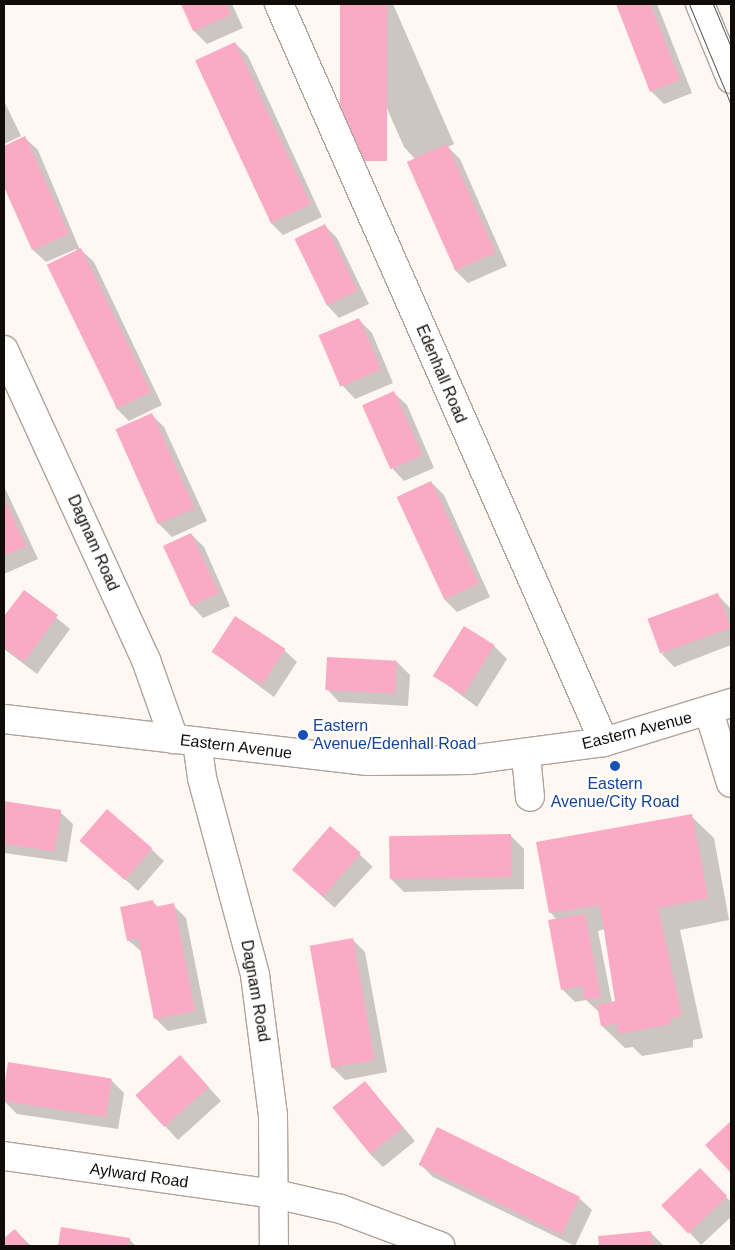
<!DOCTYPE html>
<style>
body{margin:0}
#map{position:relative;width:735px;height:1250px;overflow:hidden;background:#fff7f2;font-family:Helvetica,sans-serif}
div>[style]{position:absolute}
.shadow>*{inset:0;background:#0003;transform-origin:0 0}
.building>*{inset:0;background:#fbaac6;transform-origin:0 0}
.roads{filter:drop-shadow(1px 0 #b0a39c) drop-shadow(-1px 0 #b0a39c) drop-shadow(0 1px #b0a39c) drop-shadow(0 -1px #b0a39c)}
.minor>*{height:28px;margin:-14px;padding:0 14px;transform-origin:14px;border-radius:14px;background:#fff}
.major>*{height:28px;margin:-14px;padding:0 14px;transform-origin:14px;border-radius:14px;background:#fff}
.tram>*{height:1px;margin:-0.5px;padding:0 0.5px;transform-origin:0.5px;border-radius:0.5px;background:#58534f}
.dots>*{width:14px;height:14px;translate:-50% -50%;box-sizing:border-box;border:2px solid #fff;border-radius:50%}
span{translate:-50% -50%;white-space:nowrap;text-align:center;line-height:1.15;-webkit-text-stroke:4px #fff;paint-order:stroke}
.street-label{font-size:16px;color:#100c09}
.transit-label{font-size:16px;color:#164399}
.left{translate:0 -50%;text-align:left}
.frame{position:absolute;inset:0;border:5px solid #100c09;pointer-events:none}
</style>
<div id="map">
<div class="shadow">
<i style="clip-path:polygon(182px 4px,232px 4px,243px 28px,207px 44px,194px 31px)"></i>
<i style="clip-path:polygon(341px 4px,393px 4px,454px 144px,448px 147px,460px 159px,507px 266px,468px 283px,455px 270px,416px 160px,404px 147px)"></i>
<i style="clip-path:polygon(617px 4px,657px 4px,692px 93px,664px 104px,651px 91px)"></i>
<i style="clip-path:polygon(235px 43px,248px 56px,322px 217px,283px 235px,270px 222px)"></i>
<i style="clip-path:polygon(4px 101px,21px 136px,4px 144px)"></i>
<i style="clip-path:polygon(25px 138px,38px 150px,79px 248px,94px 262px,162px 405px,129px 421px,116px 408px,76px 249px,46px 262px,33px 250px,4px 185px,4px 147px)"></i>
<i style="clip-path:polygon(324px 225px,337px 238px,369px 304px,339px 318px,327px 305px)"></i>
<i style="clip-path:polygon(359px 320px,372px 333px,393px 383px,355px 399px,343px 386px)"></i>
<i style="clip-path:polygon(394px 393px,407px 405px,434px 468px,404px 481px,392px 468px)"></i>
<i style="clip-path:polygon(151px 414px,164px 427px,207px 521px,172px 537px,159px 524px)"></i>
<i style="clip-path:polygon(431px 482px,444px 495px,490px 597px,457px 612px,444px 599px)"></i>
<i style="clip-path:polygon(4px 486px,38px 559px,4px 574px)"></i>
<i style="clip-path:polygon(191px 534px,204px 547px,230px 606px,203px 618px,191px 605px,164px 546px)"></i>
<i style="clip-path:polygon(24px 591px,70px 629px,37px 674px,4px 649px,4px 618px)"></i>
<i style="clip-path:polygon(718px 595px,731px 609px,731px 645px,674px 667px,662px 654px)"></i>
<i style="clip-path:polygon(494px 646px,507px 659px,477px 707px,434px 675px)"></i>
<i style="clip-path:polygon(284px 650px,297px 662px,274px 697px,213px 652px)"></i>
<i style="clip-path:polygon(397px 662px,410px 675px,408px 706px,339px 702px,327px 689px)"></i>
<i style="clip-path:polygon(4px 803px,60px 812px,73px 824px,67px 862px,4px 853px)"></i>
<i style="clip-path:polygon(evenodd,691px 816px,714px 838px,729px 920px,680px 930px,703px 1038px,693px 1040px,693px 1047px,642px 1056px,633px 1047px,625px 1048px,602px 1026px,599px 1012px,586px 1000px,575px 1002px,562px 989px,557px 920px,550px 912px,691px 816px,605px 929px,617px 1002px,612px 1003px,598px 931px,605px 929px)"></i>
<i style="left:331px;top:828px;width:57px;height:56px;rotate:43deg"></i>
<i style="clip-path:polygon(511px 836px,524px 849px,524px 889px,404px 892px,391px 879px)"></i>
<i style="clip-path:polygon(82px 841px,151px 849px,164px 861px,138px 891px)"></i>
<i style="clip-path:polygon(153px 902px,159px 908px,173px 905px,186px 918px,207px 1023px,168px 1031px,155px 1018px,142px 952px,128px 940px)"></i>
<i style="clip-path:polygon(352px 939px,365px 952px,387px 1072px,345px 1080px,332px 1067px,311px 946px)"></i>
<i style="clip-path:polygon(10px 1064px,111px 1080px,124px 1093px,118px 1129px,17px 1114px,4px 1101px)"></i>
<i style="clip-path:polygon(193px 1070px,221px 1101px,178px 1140px,137px 1096px)"></i>
<i style="clip-path:polygon(365px 1082px,415px 1141px,383px 1167px,370px 1154px)"></i>
<i style="clip-path:polygon(420px 1164px,579px 1198px,592px 1210px,575px 1246px,433px 1177px)"></i>
<i style="clip-path:polygon(700px 1170px,731px 1202px,731px 1217px,701px 1245px,689px 1232px)"></i>
<i style="clip-path:polygon(62px 1228px,129px 1239px,136px 1246px,59px 1246px)"></i>
<i style="clip-path:polygon(15px 1230px,31px 1246px,4px 1246px,4px 1239px)"></i>
<i style="clip-path:polygon(651px 1233px,664px 1246px,600px 1246px,600px 1237px)"></i>
</div>
<div class="building">
<i style="clip-path:polygon(181px 4px,226px 4px,231px 15px,193px 31px)"></i>
<i style="left:340px;top:4px;width:47px;height:157px"></i>
<i style="clip-path:polygon(616px 4px,650px 4px,680px 80px,650px 92px)"></i>
<i style="left:235px;top:42px;width:179px;height:44px;rotate:65deg"></i>
<i style="clip-path:polygon(25px 136px,69px 234px,32px 250px,4px 187px,4px 146px)"></i>
<i style="left:447px;top:144px;width:119px;height:44px;rotate:66deg"></i>
<i style="left:325px;top:224px;width:74px;height:34px;rotate:64deg"></i>
<i style="left:81px;top:248px;width:160px;height:38px;rotate:64deg"></i>
<i style="left:359px;top:318px;width:56px;height:44px;rotate:67deg"></i>
<i style="left:394px;top:391px;width:70px;height:35px;rotate:66deg"></i>
<i style="left:152px;top:413px;width:104px;height:40px;rotate:66deg"></i>
<i style="left:431px;top:481px;width:113px;height:38px;rotate:65deg"></i>
<i style="clip-path:polygon(4px 498px,26px 546px,4px 556px)"></i>
<i style="left:191px;top:533px;width:66px;height:31px;rotate:65deg"></i>
<i style="clip-path:polygon(24px 590px,58px 615px,24px 662px,4px 647px,4px 616px)"></i>
<i style="left:718px;top:593px;width:37px;height:75px;rotate:70deg"></i>
<i style="left:235px;top:616px;width:60px;height:43px;rotate:33deg"></i>
<i style="left:464px;top:626px;width:36px;height:59px;rotate:32deg"></i>
<i style="left:327px;top:657px;width:70px;height:33px;rotate:3deg"></i>
<i style="left:4px;top:801px;width:58px;height:42px;rotate:9deg"></i>
<i style="left:107px;top:809px;width:60px;height:42px;rotate:41deg"></i>
<i style="clip-path:polygon(692px 814px,708px 898px,658px 908px,682px 1016px,671px 1018px,671px 1024px,619px 1034px,617px 1024px,601px 1026px,597px 1005px,615px 1001px,600px 905px,549px 913px,536px 842px)"></i>
<i style="left:330px;top:826px;width:41px;height:58px;rotate:41deg"></i>
<i style="left:511px;top:834px;width:43px;height:122px;rotate:89deg"></i>
<i style="clip-path:polygon(153px 900px,155px 907px,174px 903px,195px 1011px,154px 1019px,138px 938px,127px 941px,120px 907px)"></i>
<i style="clip-path:polygon(585px 914px,601px 997px,585px 1000px,582px 986px,561px 990px,548px 920px)"></i>
<i style="left:353px;top:938px;width:124px;height:44px;rotate:80deg"></i>
<i style="left:180px;top:1055px;width:43px;height:60px;rotate:48deg"></i>
<i style="left:8px;top:1062px;width:105px;height:39px;rotate:9deg"></i>
<i style="left:365px;top:1081px;width:60px;height:42px;rotate:51deg"></i>
<i style="clip-path:polygon(731px 1121px,731px 1173px,705px 1145px)"></i>
<i style="left:437px;top:1127px;width:159px;height:42px;rotate:26deg"></i>
<i style="left:700px;top:1168px;width:39px;height:54px;rotate:46deg"></i>
<i style="clip-path:polygon(61px 1227px,130px 1238px,128px 1246px,58px 1246px)"></i>
<i style="clip-path:polygon(15px 1229px,29px 1246px,4px 1246px,4px 1238px)"></i>
<i style="clip-path:polygon(651px 1231px,653px 1246px,599px 1246px,598px 1236px)"></i>
</div>
<div class="roads">
<div class="minor">
<i style="left:279px;top:4px;width:806px;rotate:66.23deg"></i>
<i style="left:4px;top:350px;width:341px;rotate:65.4deg"></i>
<i style="left:146px;top:660px;width:84px;rotate:70.5deg"></i>
<i style="left:709px;top:712px;width:74px;rotate:72.8deg"></i>
<i style="left:4px;top:719px;width:366px;rotate:6.6deg"></i>
<i style="left:368px;top:761px;width:101px;rotate:-0.6deg"></i>
<i style="left:469px;top:760px;width:136px;rotate:-7.6deg"></i>
<i style="left:604px;top:742px;width:133px;rotate:-17.1deg"></i>
<i style="left:197px;top:742px;width:36px;rotate:82deg"></i>
<i style="left:202px;top:778px;width:204px;rotate:74.9deg"></i>
<i style="left:255px;top:975px;width:142px;rotate:82.7deg"></i>
<i style="left:273px;top:1116px;width:130px;rotate:89.6deg"></i>
<i style="left:526px;top:755px;width:42px;rotate:84.6deg"></i>
<i style="left:4px;top:1156px;width:274px;rotate:8deg"></i>
<i style="left:275px;top:1194px;width:68px;rotate:12.8deg"></i>
<i style="left:341px;top:1209px;width:106px;rotate:20.5deg"></i>
</div>
<div class="major">
<i style="left:700px;top:4px;width:81px;rotate:67.5deg"></i>
</div>
</div>
<div class="tram">
<i style="left:689px;top:4px;width:109px;rotate:67.4deg"></i>
<i style="left:713px;top:4px;width:47px;rotate:67.3deg"></i>
</div>
<div class="dots">
<i style="left:303px;top:735px;background:#1a4fb4"></i>
<i style="left:615px;top:766px;background:#1a4fb4"></i>
</div>
<div class="street-label">
<span style="left:441px;top:374px;rotate:67deg">Edenhall Road</span>
<span style="left:93px;top:543px;rotate:66deg">Dagnam Road</span>
<span style="left:637px;top:731px;rotate:-14deg">Eastern Avenue</span>
<span style="left:236px;top:747px;rotate:7deg">Eastern Avenue</span>
<span style="left:255px;top:991px;rotate:80deg">Dagnam Road</span>
<span style="left:139px;top:1176px;rotate:8deg">Aylward Road</span>
</div>
<div class="transit-label">
<span class="left" style="left:313px;top:735px">Eastern<br>Avenue/Edenhall Road</span>
<span style="left:615px;top:793px">Eastern<br>Avenue/City Road</span>
</div>
<div class="frame"></div>
</div>
